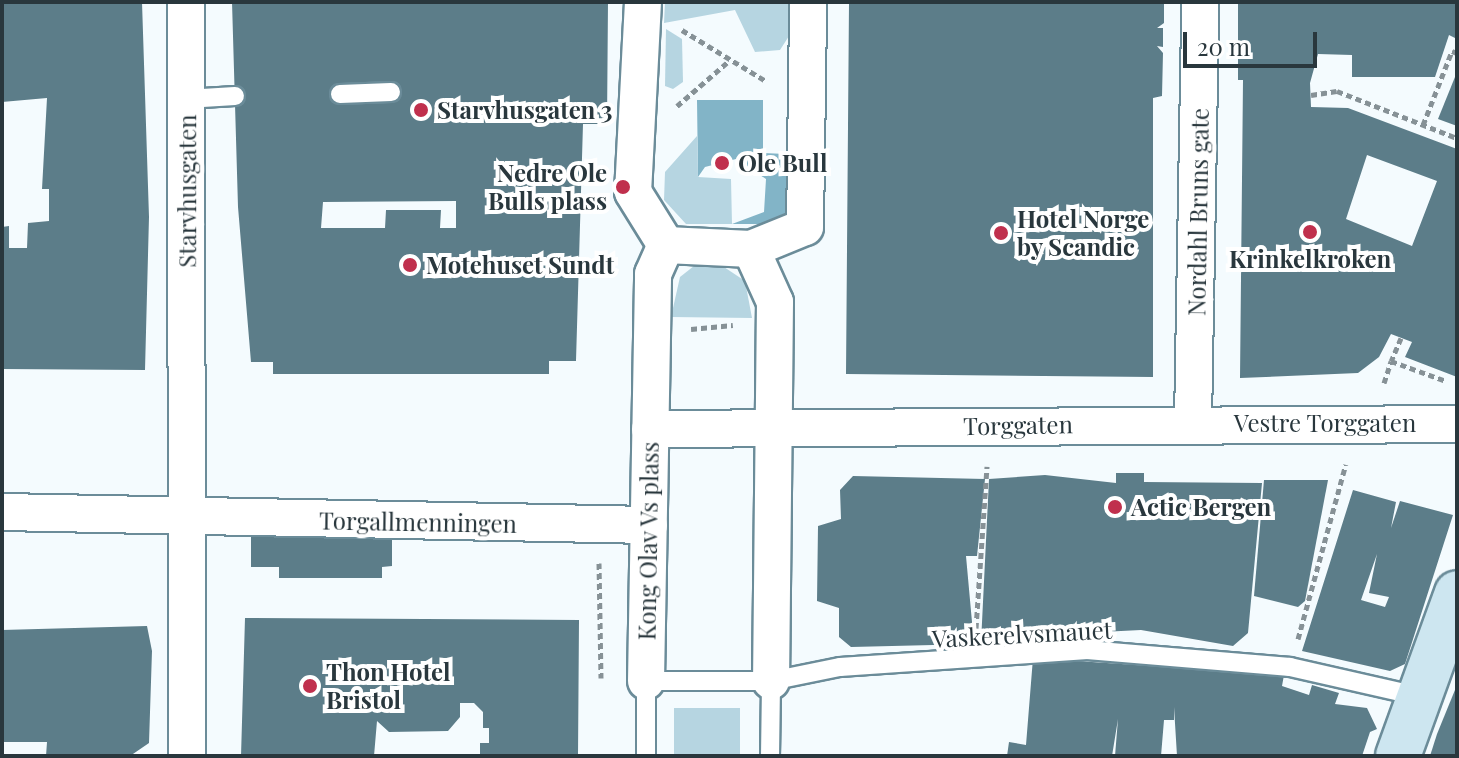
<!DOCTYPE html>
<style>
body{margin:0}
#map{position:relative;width:1459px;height:758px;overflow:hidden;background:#f4fbfe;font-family:"Playfair Display",serif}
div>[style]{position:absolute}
.green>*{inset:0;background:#b6d5e1;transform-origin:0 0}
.water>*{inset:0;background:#82b4c7}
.building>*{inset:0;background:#5c7d89}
.path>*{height:5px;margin-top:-2.5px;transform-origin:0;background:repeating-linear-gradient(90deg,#869196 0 6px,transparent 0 10px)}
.roads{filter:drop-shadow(2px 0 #6b8c99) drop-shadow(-2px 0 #6b8c99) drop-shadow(0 2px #6b8c99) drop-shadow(0 -2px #6b8c99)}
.lane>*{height:18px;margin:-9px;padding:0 9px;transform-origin:9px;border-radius:9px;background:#fff}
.street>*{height:36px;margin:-18px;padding:0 18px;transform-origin:18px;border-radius:18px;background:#fff}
.secondary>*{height:44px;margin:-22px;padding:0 22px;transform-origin:22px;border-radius:22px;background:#cde6f0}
.dots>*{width:22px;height:22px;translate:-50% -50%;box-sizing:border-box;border:4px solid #fff;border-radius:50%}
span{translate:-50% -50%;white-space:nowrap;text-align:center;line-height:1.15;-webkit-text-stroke:8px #fff;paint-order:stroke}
.poi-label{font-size:24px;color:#29373d;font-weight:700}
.left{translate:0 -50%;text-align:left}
.right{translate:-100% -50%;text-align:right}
.street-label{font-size:24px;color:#29373d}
.frame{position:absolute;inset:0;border:4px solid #29373d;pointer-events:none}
.scale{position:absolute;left:1183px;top:32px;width:134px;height:36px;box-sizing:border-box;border:4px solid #29373d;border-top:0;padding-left:10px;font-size:24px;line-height:28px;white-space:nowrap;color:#29373d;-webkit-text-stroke:6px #fff;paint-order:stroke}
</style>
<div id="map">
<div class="green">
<i style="clip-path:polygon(665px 2px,789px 2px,789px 36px,780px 50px,755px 52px,735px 10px,664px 23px)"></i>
<i style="clip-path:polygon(666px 29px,682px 39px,683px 82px,673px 89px,665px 86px)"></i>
<i style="clip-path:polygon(697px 136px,698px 177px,731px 179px,732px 224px,686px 224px,664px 200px,665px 172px)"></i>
<i style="clip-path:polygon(715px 261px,745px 281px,752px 318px,671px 317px,680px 277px,699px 262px)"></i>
<i style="left:674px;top:708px;width:66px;height:48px"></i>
</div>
<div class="water">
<i style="clip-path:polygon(697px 100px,763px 100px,763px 153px,786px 154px,787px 224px,732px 224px,764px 212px,766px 179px,736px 159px,705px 167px,698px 177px)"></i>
</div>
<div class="building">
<i style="clip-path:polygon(2px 2px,142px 2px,149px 217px,145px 370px,2px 369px,2px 227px,9px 226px,9px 248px,27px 248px,28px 223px,49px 221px,49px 189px,42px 189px,47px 98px,2px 102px)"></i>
<i style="clip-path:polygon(evenodd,232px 2px,608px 2px,607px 124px,583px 124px,576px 361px,549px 361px,549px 374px,273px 374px,273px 362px,251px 362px,238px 207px,232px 2px,456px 201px,456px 228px,440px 228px,441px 210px,386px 210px,385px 228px,321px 228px,323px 202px,456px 201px)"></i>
<i style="clip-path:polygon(849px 2px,1164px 2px,1164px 23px,1157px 28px,1163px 28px,1163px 47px,1157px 46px,1163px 53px,1162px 96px,1153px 98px,1153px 377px,846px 374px)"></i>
<i style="clip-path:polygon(evenodd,1238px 2px,1457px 2px,1457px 39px,1449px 35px,1435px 77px,1352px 77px,1352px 55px,1318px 54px,1310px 83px,1311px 107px,1348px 108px,1457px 149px,1457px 377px,1405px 357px,1412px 342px,1391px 334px,1379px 357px,1358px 373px,1240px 378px,1243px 80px,1238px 80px,1238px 2px,1367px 155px,1437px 181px,1412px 246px,1346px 219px,1367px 155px)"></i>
<i style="clip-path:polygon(1457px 72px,1457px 126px,1438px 119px)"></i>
<i style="clip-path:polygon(1116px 473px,1144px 473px,1144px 482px,1262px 483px,1248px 633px,1233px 646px,1141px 630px,1101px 632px,1100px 640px,981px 643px,989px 479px,1045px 475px,1116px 483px)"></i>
<i style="clip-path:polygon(853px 476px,985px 479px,977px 556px,966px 556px,974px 644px,851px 647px,839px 637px,839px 608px,817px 601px,818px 526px,841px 519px,840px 490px)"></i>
<i style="clip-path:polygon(1264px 480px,1328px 480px,1305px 601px,1298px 607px,1254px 596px)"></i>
<i style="clip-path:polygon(evenodd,1353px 490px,1396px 502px,1391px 528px,1400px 501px,1453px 515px,1405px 664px,1390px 671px,1302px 651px,1353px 490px,1377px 554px,1369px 593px,1389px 597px,1385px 607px,1361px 600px,1377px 554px)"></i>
<i style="clip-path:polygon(251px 534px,392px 534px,392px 566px,382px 567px,382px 578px,279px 578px,279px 567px,251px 567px)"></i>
<i style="clip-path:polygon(245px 618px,579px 620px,578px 756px,480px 756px,480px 743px,489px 743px,489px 728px,483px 728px,483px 712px,474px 703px,460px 703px,460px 717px,448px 731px,389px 732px,377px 721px,374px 756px,241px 756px)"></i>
<i style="clip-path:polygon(147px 626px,152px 651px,149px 743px,130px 756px,46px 756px,47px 742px,2px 742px,2px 630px)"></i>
<i style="clip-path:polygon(1033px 658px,1284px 675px,1282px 686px,1309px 695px,1312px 685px,1339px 693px,1335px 704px,1367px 708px,1377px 729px,1370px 732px,1362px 756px,1177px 756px,1174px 707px,1174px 720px,1164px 720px,1161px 756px,1115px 756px,1118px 719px,1112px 756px,1007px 756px,1009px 742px,1026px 745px)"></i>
<i style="clip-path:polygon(1457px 685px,1457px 756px,1430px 756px,1437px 734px)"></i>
</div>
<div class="path">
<i style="left:682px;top:30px;width:98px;rotate:31.3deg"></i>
<i style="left:1311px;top:95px;width:26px;rotate:-9deg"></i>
<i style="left:1337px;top:91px;width:129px;rotate:21.4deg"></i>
<i style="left:677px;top:106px;width:70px;rotate:-41deg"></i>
<i style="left:1423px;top:125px;width:79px;rotate:-68.6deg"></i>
<i style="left:1452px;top:51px;width:5px;rotate:22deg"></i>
<i style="left:691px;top:329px;width:42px;rotate:-5.4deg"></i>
<i style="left:1401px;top:338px;width:25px;rotate:113deg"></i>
<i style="left:1391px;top:361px;width:59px;rotate:20deg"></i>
<i style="left:1384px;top:383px;width:23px;rotate:-72deg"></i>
<i style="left:599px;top:563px;width:115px;rotate:89deg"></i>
<i style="left:976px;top:628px;width:162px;rotate:-86.1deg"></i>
<i style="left:1298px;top:639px;width:181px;rotate:-74.7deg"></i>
</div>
<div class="roads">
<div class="lane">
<i style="left:340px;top:94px;width:51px;rotate:-2.2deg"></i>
<i style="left:186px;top:99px;width:49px;rotate:-3.5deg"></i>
<i style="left:646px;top:756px;width:75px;rotate:-90deg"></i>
<i style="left:646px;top:681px;width:125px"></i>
<i style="left:771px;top:681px;width:70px;rotate:-11.5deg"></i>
<i style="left:840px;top:667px;width:248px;rotate:-3.9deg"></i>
<i style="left:1087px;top:650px;width:204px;rotate:4.8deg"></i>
<i style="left:1290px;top:667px;width:131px;rotate:12.8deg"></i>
<i style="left:770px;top:756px;width:75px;rotate:-89.2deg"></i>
</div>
<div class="street">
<i style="left:186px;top:2px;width:754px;rotate:89.92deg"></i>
<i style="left:643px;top:2px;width:190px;rotate:93deg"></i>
<i style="left:633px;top:192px;width:62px;rotate:58.1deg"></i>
<i style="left:666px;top:245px;width:85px;rotate:2.7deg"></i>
<i style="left:751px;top:249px;width:58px;rotate:-22.2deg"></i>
<i style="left:805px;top:227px;width:225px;rotate:-89.2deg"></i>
<i style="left:751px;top:249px;width:58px;rotate:65.6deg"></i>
<i style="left:775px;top:302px;width:379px;rotate:90.6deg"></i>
<i style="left:1193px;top:422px;width:420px;rotate:-89deg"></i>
<i style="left:650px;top:429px;width:807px;rotate:-0.35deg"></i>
<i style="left:2px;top:512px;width:647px;rotate:1.15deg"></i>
<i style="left:646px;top:681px;width:407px;rotate:-89deg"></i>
<i style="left:653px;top:274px;width:32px;rotate:-66deg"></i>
</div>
<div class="secondary">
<i style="left:1398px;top:756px;width:173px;rotate:-70.1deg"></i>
</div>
</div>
<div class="dots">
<i style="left:421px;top:110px;background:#c0304d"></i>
<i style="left:722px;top:163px;background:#c0304d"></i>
<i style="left:623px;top:187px;background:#c0304d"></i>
<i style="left:1310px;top:232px;background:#c0304d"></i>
<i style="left:1001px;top:233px;background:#c0304d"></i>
<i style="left:410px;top:265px;background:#c0304d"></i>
<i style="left:1115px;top:507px;background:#c0304d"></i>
<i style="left:310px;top:686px;background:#c0304d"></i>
</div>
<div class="poi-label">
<span class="left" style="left:437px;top:110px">Starvhusgaten 3</span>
<span class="left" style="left:738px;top:163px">Ole Bull</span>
<span class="right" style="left:607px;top:187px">Nedre Ole<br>Bulls plass</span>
<span class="left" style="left:1017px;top:233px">Hotel Norge<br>by Scandic</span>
<span style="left:1310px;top:259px">Krinkelkroken</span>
<span class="left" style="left:426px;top:265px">Motehuset Sundt</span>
<span class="left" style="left:1131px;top:507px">Actic Bergen</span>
<span class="left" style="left:326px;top:686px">Thon Hotel<br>Bristol</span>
</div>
<div class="street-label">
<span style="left:187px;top:191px;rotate:-90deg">Starvhusgaten</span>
<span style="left:1198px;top:212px;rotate:-89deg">Nordahl Bruns gate</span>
<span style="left:1325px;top:423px">Vestre Torggaten</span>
<span style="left:1018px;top:425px;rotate:-1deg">Torggaten</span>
<span style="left:418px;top:522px;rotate:1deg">Torgallmenningen</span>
<span style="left:648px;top:541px;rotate:-89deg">Kong Olav Vs plass</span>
<span style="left:1022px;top:634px;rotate:-3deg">Vaskerelvsmauet</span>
</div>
<div class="frame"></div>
<div class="scale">20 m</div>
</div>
